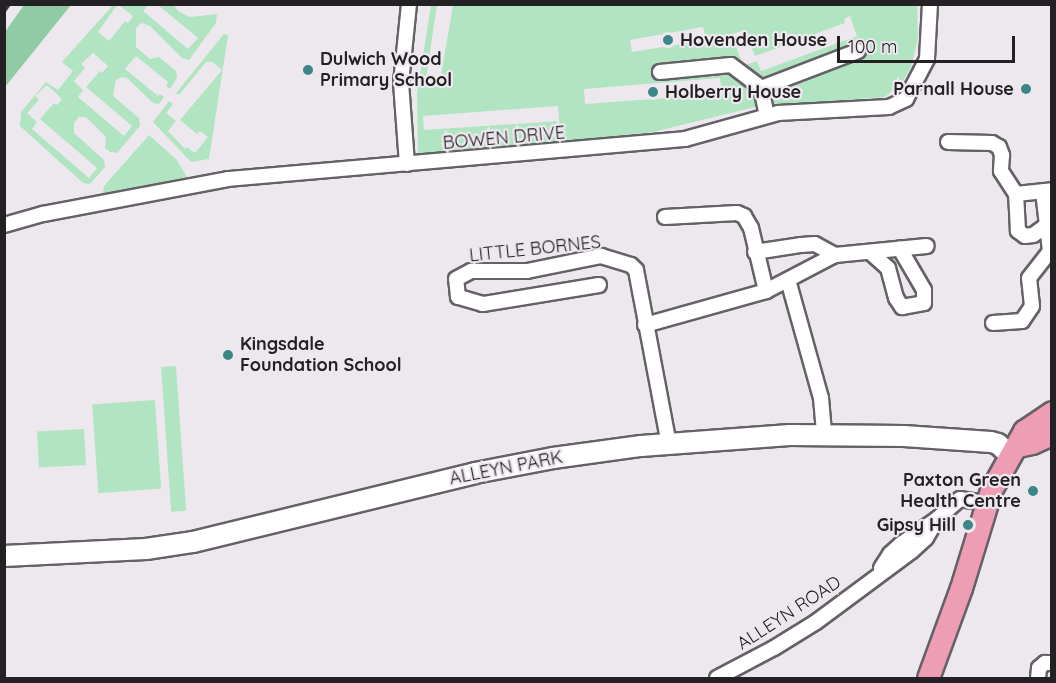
<!DOCTYPE html>
<style>
body{margin:0}
#map{position:relative;width:1056px;height:683px;overflow:hidden;background:#ede8ee;font-family:Quicksand,sans-serif}
div>[style]{position:absolute}
.green>*{inset:0;background:#b1e5c2;transform-origin:0 0}
.forest>*{inset:0;background:#91cba5}
.roads{filter:drop-shadow(2px 0 #656166) drop-shadow(-2px 0 #656166) drop-shadow(0 2px #656166) drop-shadow(0 -2px #656166)}
.street>*{height:14px;margin:-7px;padding:0 7px;transform-origin:7px;border-radius:7px;background:#fff}
.secondary>*{height:20px;margin:-10px;padding:0 10px;transform-origin:10px;border-radius:10px;background:#fff}
.primary>*{height:21px;margin:-10.5px;padding:0 10.5px;transform-origin:10.5px;border-radius:10.5px;background:#ed9db4}
.rail>*{height:4px;margin:-2px;padding:0 2px;transform-origin:2px;border-radius:2px;background:#3a373a}
.dots>*{width:16px;height:16px;translate:-50% -50%;box-sizing:border-box;border:3px solid #ede8ee;border-radius:50%}
span{translate:-50% -50%;white-space:nowrap;text-align:center;line-height:1.15;-webkit-text-stroke:4.5px #ede8ee;paint-order:stroke}
.poi-label{font-size:18px;color:#232123;font-weight:700}
.left{translate:0 -50%;text-align:left}
.right{translate:-100% -50%;text-align:right}
.street-label{font-size:18px;color:#232123}
.frame{position:absolute;inset:0;border:6px solid #232123;pointer-events:none}
.scale{position:absolute;left:837px;top:36px;width:178px;height:27px;box-sizing:border-box;border:3px solid #232123;border-top:0;padding-left:8px;font-size:18px;line-height:21px;white-space:nowrap;color:#232123;-webkit-text-stroke:4px #ede8ee;paint-order:stroke}
</style>
<div id="map">
<div class="green">
<i style="clip-path:polygon(evenodd,113px 5px,117px 5px,98px 32px,109px 41px,125px 21px,128px 23px,133px 16px,119px 5px,148px 5px,143px 11px,188px 49px,198px 38px,158px 5px,174px 5px,178px 11px,190px 17px,217px 14px,216px 23px,189px 60px,182px 58px,150px 26px,141px 23px,136px 28px,136px 47px,150px 59px,159px 57px,176px 71px,177px 78px,170px 89px,166px 86px,168px 82px,136px 56px,125px 69px,158px 96px,160px 94px,164px 97px,159px 104px,153px 103px,127px 78px,122px 77px,116px 80px,113px 96px,139px 118px,140px 126px,117px 153px,110px 152px,105px 148px,106px 137px,86px 117px,79px 117px,74px 123px,74px 133px,104px 160px,105px 167px,90px 184px,83px 183px,20px 126px,21px 112px,46px 82px,58px 90px,73px 71px,62px 62px,113px 5px,93px 53px,108px 66px,102px 73px,100px 71px,86px 87px,132px 126px,124px 136px,78px 97px,83px 90px,74px 81px,85px 68px,81px 64px,93px 53px,113px 5px,47px 85px,62px 99px,57px 105px,54px 103px,40px 119px,97px 168px,89px 178px,32px 129px,37px 122px,27px 113px,39px 100px,35px 96px,47px 85px)"></i>
<i style="clip-path:polygon(evenodd,431px 5px,437px 5px,425px 85px,439px 87px,453px 5px,917px 5px,918px 39px,911px 67px,903px 81px,885px 97px,755px 107px,653px 132px,418px 158px,417px 94px,431px 5px,850px 16px,857px 36px,761px 71px,757px 61px,743px 66px,732px 34px,745px 30px,755px 56px,845px 23px,844px 19px,850px 16px,431px 5px,703px 27px,706px 40px,632px 52px,630px 40px,703px 27px,431px 5px,720px 78px,722px 94px,585px 104px,584px 89px,720px 78px,431px 5px,558px 106px,559px 121px,424px 130px,423px 116px,558px 106px)"></i>
<i style="clip-path:polygon(224px 34px,228px 35px,209px 159px,191px 162px,153px 122px,169px 101px,173px 104px,166px 113px,176px 121px,168px 131px,185px 149px,187px 147px,195px 153px,208px 137px,200px 131px,197px 134px,180px 120px,222px 70px,212px 62px,206px 62px,179px 95px,176px 93px)"></i>
<i style="clip-path:polygon(149px 135px,176px 159px,187px 177px,109px 196px,103px 193px,104px 186px)"></i>
<i style="left:176px;top:366px;width:145px;height:15px;rotate:86deg"></i>
<i style="left:155px;top:400px;width:89px;height:63px;rotate:86deg"></i>
<i style="left:84px;top:429px;width:36px;height:47px;rotate:87deg"></i>
</div>
<div class="forest">
<i style="clip-path:polygon(24px 5px,71px 5px,5px 87px,5px 32px)"></i>
</div>
<div class="roads">
<div class="street">
<i style="left:660px;top:72px;width:71px;rotate:-5.6deg"></i>
<i style="left:731px;top:65px;width:38px;rotate:37deg"></i>
<i style="left:767px;top:116px;width:29px;rotate:-102deg"></i>
<i style="left:761px;top:88px;width:104px;rotate:-20.9deg"></i>
<i style="left:948px;top:142px;width:44px;rotate:1.3deg"></i>
<i style="left:992px;top:143px;width:8px;rotate:30deg"></i>
<i style="left:999px;top:147px;width:9px;rotate:69deg"></i>
<i style="left:1002px;top:155px;width:16px;rotate:94deg"></i>
<i style="left:1001px;top:171px;width:27px;rotate:57deg"></i>
<i style="left:407px;top:164px;width:81px;rotate:-94.2deg"></i>
<i style="left:401px;top:83px;width:79px;rotate:-84.2deg"></i>
<i style="left:665px;top:217px;width:72px;rotate:-3.2deg"></i>
<i style="left:737px;top:213px;width:8px;rotate:23deg"></i>
<i style="left:744px;top:216px;width:14px;rotate:60deg"></i>
<i style="left:751px;top:228px;width:65px;rotate:76.6deg"></i>
<i style="left:4px;top:225px;width:41px;rotate:-15.8deg"></i>
<i style="left:43px;top:214px;width:188px;rotate:-10.7deg"></i>
<i style="left:228px;top:179px;width:459px;rotate:-5deg"></i>
<i style="left:685px;top:139px;width:97px;rotate:-15.6deg"></i>
<i style="left:778px;top:113px;width:111px;rotate:-3.1deg"></i>
<i style="left:889px;top:107px;width:19px;rotate:-25deg"></i>
<i style="left:906px;top:99px;width:45px;rotate:-62.3deg"></i>
<i style="left:927px;top:59px;width:55px;rotate:-86.9deg"></i>
<i style="left:1047px;top:225px;width:17px;rotate:144deg"></i>
<i style="left:1033px;top:235px;width:8px;rotate:173deg"></i>
<i style="left:1025px;top:236px;width:9px;rotate:-144deg"></i>
<i style="left:1018px;top:231px;width:37px;rotate:-93deg"></i>
<i style="left:1016px;top:194px;width:36px;rotate:-6deg"></i>
<i style="left:755px;top:252px;width:47px;rotate:-8.7deg"></i>
<i style="left:801px;top:245px;width:14px;rotate:-4deg"></i>
<i style="left:815px;top:244px;width:23px;rotate:29deg"></i>
<i style="left:835px;top:255px;width:92px;rotate:-5.6deg"></i>
<i style="left:870px;top:252px;width:24px;rotate:42deg"></i>
<i style="left:888px;top:268px;width:31px;rotate:75deg"></i>
<i style="left:896px;top:298px;width:11px;rotate:56deg"></i>
<i style="left:902px;top:307px;width:22px;rotate:-10deg"></i>
<i style="left:924px;top:303px;width:13px;rotate:-90deg"></i>
<i style="left:924px;top:290px;width:48px;rotate:-120.3deg"></i>
<i style="left:788px;top:280px;width:123px;rotate:74.4deg"></i>
<i style="left:821px;top:398px;width:36px;rotate:85deg"></i>
<i style="left:599px;top:285px;width:118px;rotate:170.7deg"></i>
<i style="left:483px;top:304px;width:26px;rotate:-164deg"></i>
<i style="left:458px;top:297px;width:18px;rotate:-96deg"></i>
<i style="left:456px;top:279px;width:17px;rotate:-28deg"></i>
<i style="left:471px;top:271px;width:56px"></i>
<i style="left:527px;top:271px;width:76px;rotate:-11.5deg"></i>
<i style="left:601px;top:256px;width:31px;rotate:17deg"></i>
<i style="left:631px;top:265px;width:7px;rotate:45deg"></i>
<i style="left:636px;top:270px;width:177px;rotate:79.3deg"></i>
<i style="left:993px;top:323px;width:29px;rotate:-4deg"></i>
<i style="left:1022px;top:321px;width:18px;rotate:-56deg"></i>
<i style="left:1032px;top:306px;width:28px;rotate:-96deg"></i>
<i style="left:1029px;top:278px;width:34px;rotate:-52deg"></i>
<i style="left:1050px;top:251px;width:60px;rotate:-96.7deg"></i>
<i style="left:645px;top:325px;width:126px;rotate:-15.7deg"></i>
<i style="left:766px;top:291px;width:78px;rotate:-27.6deg"></i>
<i style="left:881px;top:568px;width:17px;rotate:-57deg"></i>
<i style="left:890px;top:554px;width:15px;rotate:-42deg"></i>
<i style="left:901px;top:544px;width:44px;rotate:-34.8deg"></i>
<i style="left:937px;top:519px;width:30px;rotate:-41deg"></i>
<i style="left:960px;top:499px;width:26px;rotate:9deg"></i>
<i style="left:717px;top:678px;width:64px;rotate:-27.8deg"></i>
<i style="left:774px;top:648px;width:49px;rotate:-31.8deg"></i>
<i style="left:816px;top:622px;width:119px;rotate:-36.5deg"></i>
<i style="left:912px;top:551px;width:19px;rotate:-43deg"></i>
<i style="left:926px;top:538px;width:22px;rotate:-60deg"></i>
<i style="left:1038px;top:678px;width:10px;rotate:-84deg"></i>
<i style="left:1039px;top:668px;width:8px;rotate:-40deg"></i>
<i style="left:1045px;top:663px;width:7px"></i>
</div>
<div class="secondary">
<i style="left:4px;top:556px;width:142px;rotate:-2.8deg"></i>
<i style="left:146px;top:549px;width:48px;rotate:-8.5deg"></i>
<i style="left:193px;top:542px;width:290px;rotate:-13.7deg"></i>
<i style="left:475px;top:473px;width:79px;rotate:-10.9deg"></i>
<i style="left:553px;top:458px;width:89px;rotate:-7.8deg"></i>
<i style="left:641px;top:446px;width:149px;rotate:-4.2deg"></i>
<i style="left:790px;top:435px;width:114px;rotate:0.5deg"></i>
<i style="left:904px;top:436px;width:87px;rotate:3.9deg"></i>
<i style="left:991px;top:442px;width:7px;rotate:16deg"></i>
<i style="left:998px;top:444px;width:16px;rotate:43deg"></i>
</div>
<div class="primary">
<i style="left:1018px;top:446px;width:14px;rotate:-12deg"></i>
<i style="left:1032px;top:443px;width:22px;rotate:-24deg"></i>
<i style="left:928px;top:678px;width:96px;rotate:-69.9deg"></i>
<i style="left:961px;top:588px;width:102px;rotate:-73deg"></i>
<i style="left:991px;top:490px;width:68px;rotate:-60.8deg"></i>
<i style="left:1024px;top:431px;width:34px;rotate:-34deg"></i>
</div>
</div>
<div class="rail">
<i style="left:4px;top:11px;width:9px;rotate:-54deg"></i>
</div>
<div class="dots">
<i style="left:668px;top:40px;background:#3c8588"></i>
<i style="left:308px;top:70px;background:#3c8588"></i>
<i style="left:1026px;top:89px;background:#3c8588"></i>
<i style="left:653px;top:92px;background:#3c8588"></i>
<i style="left:228px;top:355px;background:#3c8588"></i>
<i style="left:1033px;top:491px;background:#3c8588"></i>
<i style="left:968px;top:525px;background:#3c8588"></i>
</div>
<div class="poi-label">
<span class="left" style="left:680px;top:40px">Hovenden House</span>
<span class="left" style="left:320px;top:70px">Dulwich Wood<br>Primary School</span>
<span class="right" style="left:1014px;top:89px">Parnall House</span>
<span class="left" style="left:665px;top:92px">Holberry House</span>
<span class="left" style="left:240px;top:355px">Kingsdale<br>Foundation School</span>
<span class="right" style="left:1021px;top:491px">Paxton Green<br>Health Centre</span>
<span class="right" style="left:956px;top:525px">Gipsy Hill</span>
</div>
<div class="street-label">
<span style="left:504px;top:138px;rotate:-5deg">BOWEN DRIVE</span>
<span style="left:535px;top:249px;rotate:-6deg">LITTLE BORNES</span>
<span style="left:506px;top:468px;rotate:-11deg">ALLEYN PARK</span>
<span style="left:789px;top:613px;rotate:-33deg">ALLEYN ROAD</span>
</div>
<div class="frame"></div>
<div class="scale">100 m</div>
</div>
